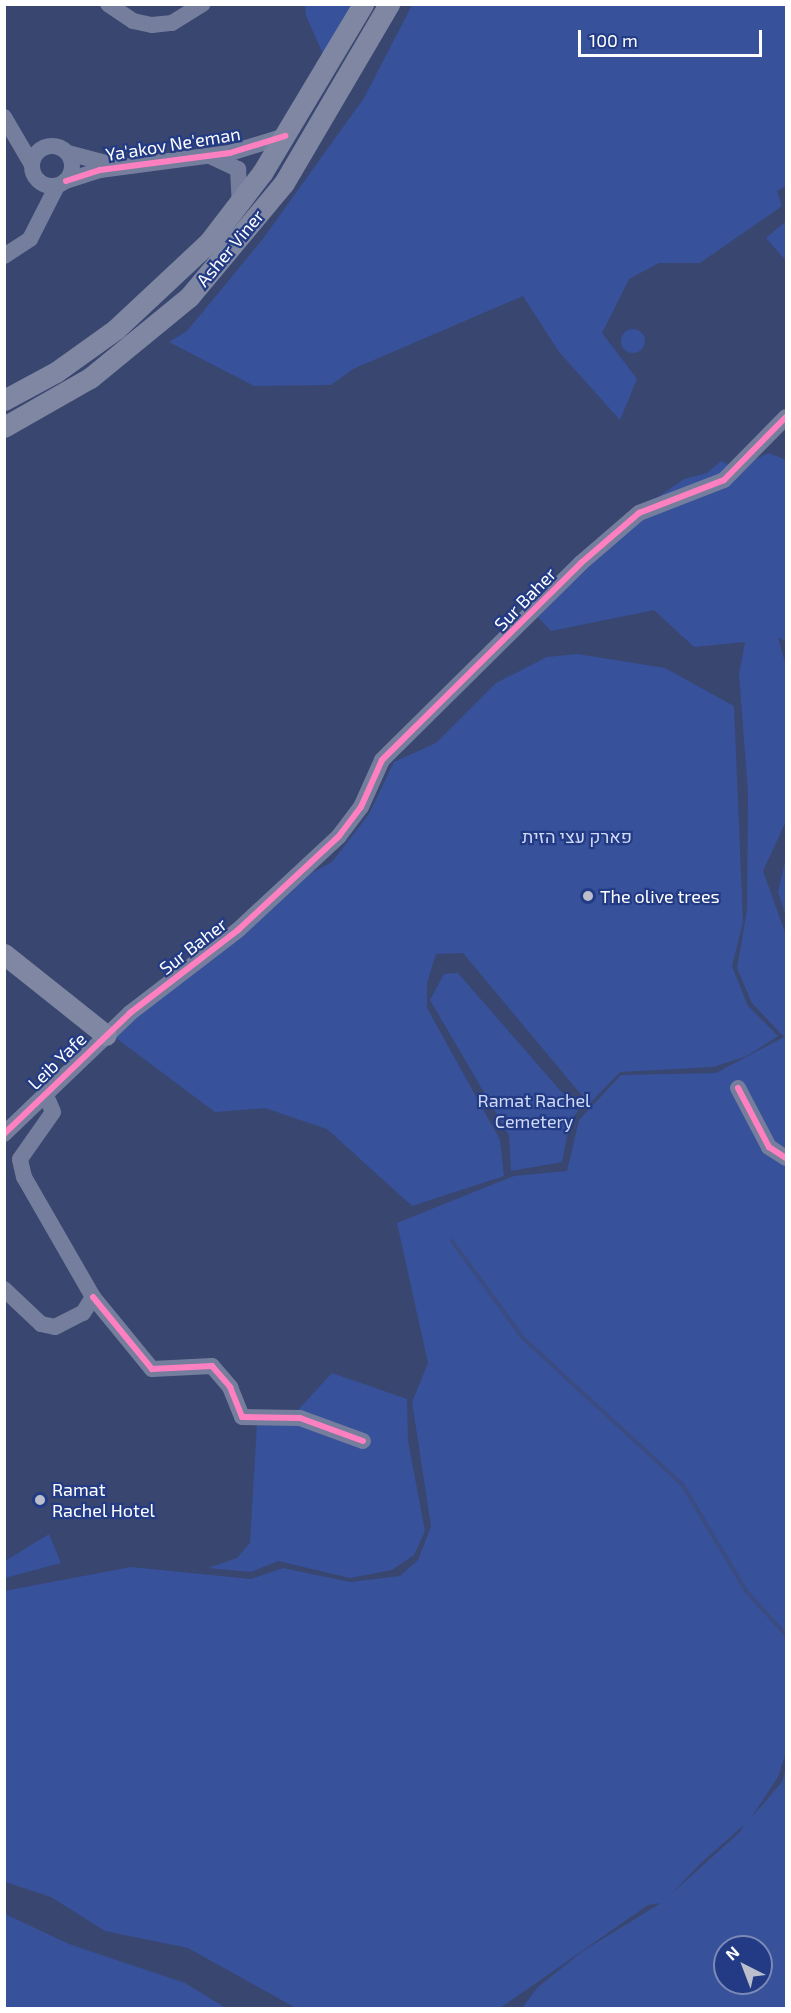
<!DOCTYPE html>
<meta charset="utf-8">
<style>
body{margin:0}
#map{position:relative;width:791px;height:2013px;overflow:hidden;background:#39466f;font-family:"Exo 2",Heebo,sans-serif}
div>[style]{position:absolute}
.green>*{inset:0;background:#37519b}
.round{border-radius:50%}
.stream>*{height:4px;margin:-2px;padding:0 2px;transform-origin:2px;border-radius:2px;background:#3b4c82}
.minor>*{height:16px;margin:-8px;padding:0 8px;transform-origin:8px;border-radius:8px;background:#757e9d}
.minor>.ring{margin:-8px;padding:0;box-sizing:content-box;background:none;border:16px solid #757e9d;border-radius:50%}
.major>*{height:21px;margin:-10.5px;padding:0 10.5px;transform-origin:10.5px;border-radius:10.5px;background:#7f87a2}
.cycleway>*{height:6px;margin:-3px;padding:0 3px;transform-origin:3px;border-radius:3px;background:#ff80c0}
.dots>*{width:16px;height:16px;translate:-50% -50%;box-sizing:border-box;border:3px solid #233b85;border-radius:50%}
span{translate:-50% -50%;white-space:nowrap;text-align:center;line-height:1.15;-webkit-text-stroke:4.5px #233b85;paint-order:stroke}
.street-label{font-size:18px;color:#fff}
.park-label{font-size:18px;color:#d0daf7}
.poi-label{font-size:18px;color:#fff}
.left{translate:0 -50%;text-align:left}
.frame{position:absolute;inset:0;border:6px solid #fff;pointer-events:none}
.north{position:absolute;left:713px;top:1935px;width:60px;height:60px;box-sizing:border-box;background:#233b85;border:2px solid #7b89b6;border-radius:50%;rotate:318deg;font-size:16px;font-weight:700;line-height:24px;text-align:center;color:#fff}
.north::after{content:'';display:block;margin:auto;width:21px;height:27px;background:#babecd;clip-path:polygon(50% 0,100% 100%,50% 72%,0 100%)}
.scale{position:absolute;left:578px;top:30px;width:184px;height:27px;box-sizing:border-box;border:3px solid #fff;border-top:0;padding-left:8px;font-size:18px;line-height:21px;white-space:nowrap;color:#fff;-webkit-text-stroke:4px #233b85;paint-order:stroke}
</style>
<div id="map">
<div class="green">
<i style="clip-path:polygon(305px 5px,351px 5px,323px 54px,306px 16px)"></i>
<i style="clip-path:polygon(412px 5px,786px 5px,786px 186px,777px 191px,782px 206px,700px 263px,659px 263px,629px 279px,602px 333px,637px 379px,620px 420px,559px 352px,523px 296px,353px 369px,331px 385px,254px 386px,169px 342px,187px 331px,262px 240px,364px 98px)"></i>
<i style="clip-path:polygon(786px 221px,786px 261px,766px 238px)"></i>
<i class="round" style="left:621px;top:329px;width:24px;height:24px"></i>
<i style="clip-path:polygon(evenodd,769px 453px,786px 460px,786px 642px,778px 637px,786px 666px,786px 821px,763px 871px,786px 935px,786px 1753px,778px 1777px,751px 1818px,782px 1782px,786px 1767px,786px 2008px,522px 2008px,538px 1987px,583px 1951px,661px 1903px,648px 1905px,500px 2008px,296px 2008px,188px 1948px,105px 1931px,51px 1897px,5px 1882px,4px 1591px,131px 1567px,251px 1579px,283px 1568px,350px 1582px,400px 1576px,418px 1560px,431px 1526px,412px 1402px,428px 1363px,397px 1223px,514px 1176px,567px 1171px,579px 1120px,621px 1075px,716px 1073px,784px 1037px,752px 1003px,737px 968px,747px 910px,748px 793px,739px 674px,745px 642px,694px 647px,654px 610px,551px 631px,530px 609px,630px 516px,684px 479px,707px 473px,721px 461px,736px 468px,769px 453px,744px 1825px,740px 1832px,670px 1895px,702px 1862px,744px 1825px,769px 453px,725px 1947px,761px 1947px,761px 1983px,725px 1983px,725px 1947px)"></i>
<i style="clip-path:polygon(577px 654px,665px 668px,734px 706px,743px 922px,732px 966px,748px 1006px,778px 1036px,747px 1056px,713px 1067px,620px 1072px,589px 1104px,463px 953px,436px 954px,427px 983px,427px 1008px,500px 1140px,504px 1176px,412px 1206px,327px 1129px,265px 1108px,215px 1112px,112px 1035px,291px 884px,332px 862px,369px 814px,394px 762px,436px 743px,496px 683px,547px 657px)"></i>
<i style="clip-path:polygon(786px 857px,786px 916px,778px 892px)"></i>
<i style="clip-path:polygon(458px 973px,578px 1111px,570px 1121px,562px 1162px,511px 1171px,509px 1135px,430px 1000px,444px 974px)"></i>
<i style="clip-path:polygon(332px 1373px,407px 1399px,408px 1441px,425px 1531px,414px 1555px,392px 1570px,350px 1578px,278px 1561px,251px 1572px,208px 1568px,237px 1558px,250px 1543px,257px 1423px,287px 1422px)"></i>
<i style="clip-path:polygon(49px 1534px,61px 1563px,5px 1578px,5px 1561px)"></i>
<i style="clip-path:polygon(5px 1914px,69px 1944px,185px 1983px,226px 2008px,5px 2008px)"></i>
</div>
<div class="stream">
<i style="left:452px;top:1241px;width:120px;rotate:53.8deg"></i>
<i style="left:523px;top:1338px;width:216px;rotate:42.6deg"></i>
<i style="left:682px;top:1484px;width:125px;rotate:59.1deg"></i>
<i style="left:746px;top:1591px;width:59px;rotate:47.7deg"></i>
</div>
<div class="minor">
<i style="left:108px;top:4px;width:30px;rotate:34deg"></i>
<i style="left:133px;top:21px;width:19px;rotate:12deg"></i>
<i style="left:152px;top:25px;width:20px;rotate:-6deg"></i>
<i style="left:172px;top:23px;width:36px;rotate:-32deg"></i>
<i style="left:4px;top:117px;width:53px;rotate:59.6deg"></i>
<i class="ring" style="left:32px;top:146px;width:24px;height:24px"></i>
<i style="left:68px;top:153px;width:47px;rotate:14.9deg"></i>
<i style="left:212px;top:157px;width:29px;rotate:25deg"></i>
<i style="left:238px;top:169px;width:34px;rotate:87deg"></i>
<i style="left:66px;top:181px;width:36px;rotate:-18deg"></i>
<i style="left:100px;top:170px;width:131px;rotate:-7.5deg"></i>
<i style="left:230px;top:153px;width:58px;rotate:-17.2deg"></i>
<i style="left:4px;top:256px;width:31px;rotate:-33deg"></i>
<i style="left:30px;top:239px;width:59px;rotate:-63deg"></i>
<i style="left:738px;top:1088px;width:67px;rotate:62.3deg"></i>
<i style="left:769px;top:1147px;width:20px;rotate:33deg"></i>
<i style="left:4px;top:1134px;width:175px;rotate:-43.8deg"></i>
<i style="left:130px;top:1013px;width:136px;rotate:-37.5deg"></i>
<i style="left:238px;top:930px;width:138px;rotate:-42.9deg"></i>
<i style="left:339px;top:836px;width:36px;rotate:-53deg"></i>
<i style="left:361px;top:807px;width:51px;rotate:-65.9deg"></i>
<i style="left:382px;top:760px;width:280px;rotate:-44.7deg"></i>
<i style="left:581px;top:563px;width:77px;rotate:-40.8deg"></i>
<i style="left:639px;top:513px;width:91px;rotate:-21.2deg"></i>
<i style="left:724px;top:480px;width:88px;rotate:-45.5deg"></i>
<i style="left:4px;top:1289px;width:51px;rotate:43.4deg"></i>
<i style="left:41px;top:1324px;width:14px;rotate:12deg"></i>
<i style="left:55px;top:1327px;width:31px;rotate:-27deg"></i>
<i style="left:83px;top:1313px;width:19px;rotate:-58deg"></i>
<i style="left:93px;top:1297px;width:138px;rotate:-119.9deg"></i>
<i style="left:24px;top:1177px;width:18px;rotate:-103deg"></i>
<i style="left:20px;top:1159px;width:57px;rotate:-54.9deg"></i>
<i style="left:53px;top:1112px;width:21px;rotate:-113deg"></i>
<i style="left:93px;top:1297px;width:93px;rotate:50.7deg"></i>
<i style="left:152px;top:1369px;width:60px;rotate:-2.9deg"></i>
<i style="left:212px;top:1366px;width:28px;rotate:49deg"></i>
<i style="left:230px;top:1387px;width:32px;rotate:68deg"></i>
<i style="left:242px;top:1417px;width:58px;rotate:1deg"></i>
<i style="left:300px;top:1418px;width:67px;rotate:20.1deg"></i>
</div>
<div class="major">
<i style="left:4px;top:400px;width:59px;rotate:-28.3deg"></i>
<i style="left:56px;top:372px;width:74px;rotate:-35.6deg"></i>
<i style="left:116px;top:329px;width:127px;rotate:-43.1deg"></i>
<i style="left:209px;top:242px;width:87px;rotate:-52.5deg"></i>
<i style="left:262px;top:173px;width:197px;rotate:-59.1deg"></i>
<i style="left:4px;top:427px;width:99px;rotate:-29.7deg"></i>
<i style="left:90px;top:378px;width:128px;rotate:-39.3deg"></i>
<i style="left:189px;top:297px;width:148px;rotate:-50.2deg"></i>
<i style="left:284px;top:183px;width:208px;rotate:-59.6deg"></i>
<i style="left:4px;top:954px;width:130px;rotate:38.5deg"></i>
</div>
<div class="cycleway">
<i style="left:66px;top:181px;width:36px;rotate:-18deg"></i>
<i style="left:100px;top:170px;width:131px;rotate:-7.5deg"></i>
<i style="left:230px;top:153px;width:58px;rotate:-17.2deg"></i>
<i style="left:738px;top:1088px;width:67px;rotate:62.3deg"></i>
<i style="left:769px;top:1147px;width:20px;rotate:33deg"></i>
<i style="left:4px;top:1134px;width:175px;rotate:-43.8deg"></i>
<i style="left:130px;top:1013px;width:136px;rotate:-37.5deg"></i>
<i style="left:238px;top:930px;width:138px;rotate:-42.9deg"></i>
<i style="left:339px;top:836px;width:36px;rotate:-53deg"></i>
<i style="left:361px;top:807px;width:51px;rotate:-65.9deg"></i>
<i style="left:382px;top:760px;width:280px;rotate:-44.7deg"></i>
<i style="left:581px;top:563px;width:77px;rotate:-40.8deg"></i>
<i style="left:639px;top:513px;width:91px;rotate:-21.2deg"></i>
<i style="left:724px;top:480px;width:88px;rotate:-45.5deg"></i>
<i style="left:93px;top:1297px;width:93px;rotate:50.7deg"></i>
<i style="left:152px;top:1369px;width:60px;rotate:-2.9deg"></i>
<i style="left:212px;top:1366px;width:28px;rotate:49deg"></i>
<i style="left:230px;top:1387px;width:32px;rotate:68deg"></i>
<i style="left:242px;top:1417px;width:58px;rotate:1deg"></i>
<i style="left:300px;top:1418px;width:67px;rotate:20.1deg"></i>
</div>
<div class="dots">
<i style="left:588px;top:896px;background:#babecd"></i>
<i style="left:40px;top:1500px;background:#babecd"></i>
</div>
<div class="street-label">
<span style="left:173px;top:144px;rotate:-9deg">Ya'akov Ne'eman</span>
<span style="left:230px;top:248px;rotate:-50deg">Asher Viner</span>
<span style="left:525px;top:599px;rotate:-46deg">Sur Baher</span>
<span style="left:193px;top:946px;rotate:-38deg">Sur Baher</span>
<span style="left:57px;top:1061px;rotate:-44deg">Leib Yafe</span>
</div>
<div class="park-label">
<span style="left:577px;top:836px">פארק עצי הזית</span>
<span style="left:534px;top:1111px">Ramat Rachel<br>Cemetery</span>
</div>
<div class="poi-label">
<span class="left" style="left:600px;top:896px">The olive trees</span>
<span class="left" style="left:52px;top:1500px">Ramat<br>Rachel Hotel</span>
</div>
<div class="frame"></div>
<div class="north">N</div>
<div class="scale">100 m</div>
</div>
